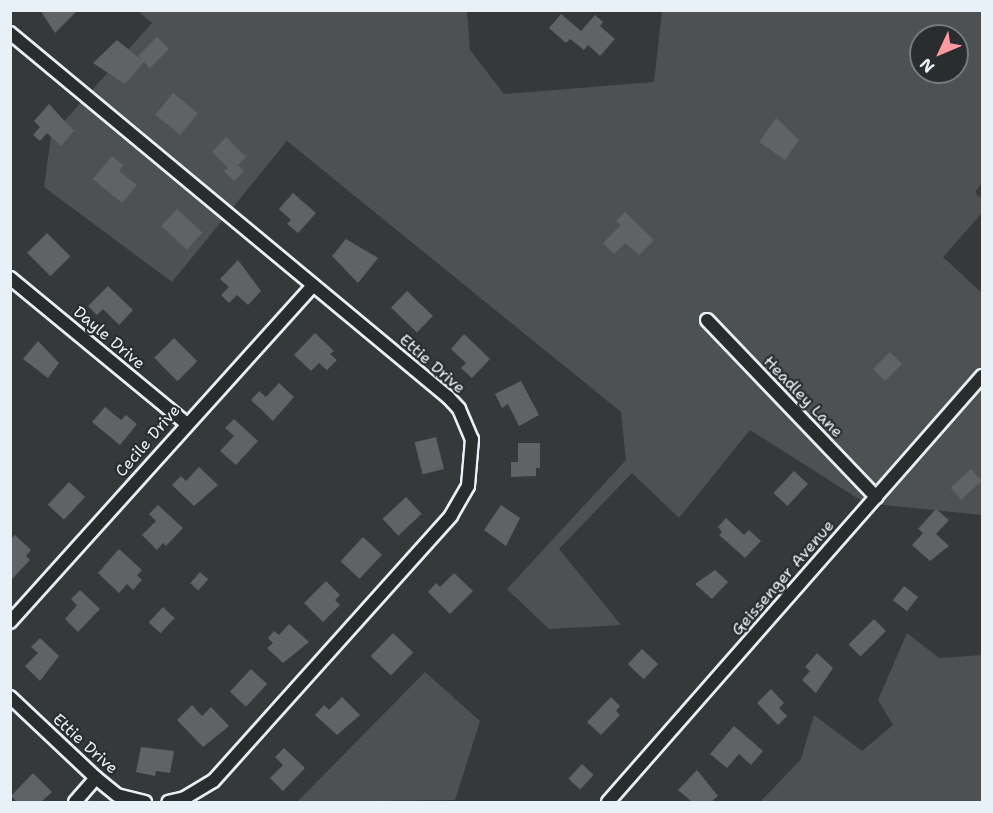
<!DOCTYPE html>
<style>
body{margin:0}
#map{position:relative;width:993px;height:813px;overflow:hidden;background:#35393a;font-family:"Shantell Sans",sans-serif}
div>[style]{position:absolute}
.green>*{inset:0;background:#4d5152}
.building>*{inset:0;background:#5f6365;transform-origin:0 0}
.roads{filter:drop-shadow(2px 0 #e8f1f8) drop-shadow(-2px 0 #e8f1f8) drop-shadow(0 2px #e8f1f8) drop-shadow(0 -2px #e8f1f8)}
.street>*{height:12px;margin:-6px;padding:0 6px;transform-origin:6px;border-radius:6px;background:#2a2d2e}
span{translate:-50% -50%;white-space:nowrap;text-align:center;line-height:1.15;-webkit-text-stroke:4.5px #2a2d2e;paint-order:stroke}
.street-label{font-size:16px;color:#e8f1f8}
.frame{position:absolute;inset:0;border:12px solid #e8f1f8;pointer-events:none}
.north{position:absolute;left:909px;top:24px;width:60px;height:60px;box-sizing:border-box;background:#2a2d2e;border:2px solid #767b7f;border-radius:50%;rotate:226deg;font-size:16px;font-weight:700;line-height:24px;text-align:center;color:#e8f1f8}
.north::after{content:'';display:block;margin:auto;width:21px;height:27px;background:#ff9aa2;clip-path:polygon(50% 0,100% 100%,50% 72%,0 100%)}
</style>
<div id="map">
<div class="green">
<i style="clip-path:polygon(evenodd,138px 11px,467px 11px,470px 50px,504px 94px,654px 82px,662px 11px,982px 11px,982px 183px,975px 192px,982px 199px,982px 213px,943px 257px,982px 293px,982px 515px,865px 503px,750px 430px,679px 518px,632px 473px,559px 549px,621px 625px,549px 629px,507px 589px,626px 460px,621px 412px,287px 141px,172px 282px,44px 187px,51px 136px,152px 23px,138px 11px,921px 36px,957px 36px,957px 72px,921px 72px,921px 36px)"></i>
<i style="clip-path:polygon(907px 633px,939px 658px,982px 655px,982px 802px,760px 802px,801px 759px,814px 715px,862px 751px,893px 725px,878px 700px)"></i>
<i style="clip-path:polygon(425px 672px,480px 721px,455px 800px,297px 802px)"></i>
</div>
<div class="building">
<i style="clip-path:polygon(40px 10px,78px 10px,55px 33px)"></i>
<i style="clip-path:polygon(561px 14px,581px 31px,595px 15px,603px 22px,600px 26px,615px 39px,600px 56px,588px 45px,584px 50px,570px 39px,566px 43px,549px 28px)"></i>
<i style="clip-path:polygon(157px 37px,169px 49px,150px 68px,144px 62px,125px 84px,93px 63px,117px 40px,144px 62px,138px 56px)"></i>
<i style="left:173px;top:93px;width:32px;height:28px;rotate:39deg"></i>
<i style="clip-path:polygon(49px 104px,74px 131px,61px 146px,47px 133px,40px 141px,33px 135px,40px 127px,34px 121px)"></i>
<i style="clip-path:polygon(776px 118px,799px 140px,785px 160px,759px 142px)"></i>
<i style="clip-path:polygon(226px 137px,246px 157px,238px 165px,244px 171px,234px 181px,224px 171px,228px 168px,212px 152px)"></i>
<i style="clip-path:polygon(112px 156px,123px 165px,119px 171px,137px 185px,122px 203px,93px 179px)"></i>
<i style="clip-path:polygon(293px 193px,316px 213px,298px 233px,287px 224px,291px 220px,279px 209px)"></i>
<i style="left:177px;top:209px;width:35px;height:23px;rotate:43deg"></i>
<i style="clip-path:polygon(625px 212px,654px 240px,639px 255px,625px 243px,614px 254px,603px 243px,621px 225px,616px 221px)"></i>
<i style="left:47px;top:233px;width:33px;height:28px;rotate:45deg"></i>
<i style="clip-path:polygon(346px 239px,378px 258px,358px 283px,332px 256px)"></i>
<i style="clip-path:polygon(238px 260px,261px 291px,248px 305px,237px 295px,229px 303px,221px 295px,229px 287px,220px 279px)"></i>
<i style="clip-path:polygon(108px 286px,133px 310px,119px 325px,103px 309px,97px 315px,88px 306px)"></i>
<i style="left:407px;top:291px;width:36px;height:23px;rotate:44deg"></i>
<i style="clip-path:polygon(315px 333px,334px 351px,330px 354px,337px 360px,327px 370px,319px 363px,311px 371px,294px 355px)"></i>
<i style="clip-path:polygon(464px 334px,490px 359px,472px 378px,461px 368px,466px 363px,451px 349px)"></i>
<i style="left:174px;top:338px;width:33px;height:28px;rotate:45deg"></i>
<i style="clip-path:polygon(38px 341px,59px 363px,48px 378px,23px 359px)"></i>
<i style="left:890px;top:352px;width:17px;height:24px;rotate:45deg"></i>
<i style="clip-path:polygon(521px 381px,539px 415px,519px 426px,508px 404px,502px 408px,495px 394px)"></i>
<i style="clip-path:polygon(279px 383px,294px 397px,273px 421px,251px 400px,259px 391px,266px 397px)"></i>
<i style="clip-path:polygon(105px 407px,121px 420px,126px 415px,137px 424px,120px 445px,92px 422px)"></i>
<i style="clip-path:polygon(234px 419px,258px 441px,236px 465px,220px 451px,234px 436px,225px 428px)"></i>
<i style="left:436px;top:437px;width:33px;height:22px;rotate:76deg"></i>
<i style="clip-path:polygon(518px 443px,540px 443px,540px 468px,536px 468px,536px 476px,511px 477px,511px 462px,518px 462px)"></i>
<i style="clip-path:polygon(199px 467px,218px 485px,194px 506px,172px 485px,181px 476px,186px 481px)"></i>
<i style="left:971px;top:469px;width:16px;height:28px;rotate:47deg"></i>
<i style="left:794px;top:471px;width:19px;height:30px;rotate:43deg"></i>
<i style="left:69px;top:482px;width:22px;height:31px;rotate:43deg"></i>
<i style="left:406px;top:497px;width:23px;height:32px;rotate:47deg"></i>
<i style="clip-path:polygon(158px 505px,183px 528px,166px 546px,163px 543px,157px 550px,142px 535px,156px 521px,149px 514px)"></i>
<i style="clip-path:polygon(501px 505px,520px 518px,506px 546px,484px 530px)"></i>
<i style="clip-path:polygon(936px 509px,949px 520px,936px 534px,949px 546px,930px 561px,912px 545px,923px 533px,918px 529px)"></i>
<i style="clip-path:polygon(726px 518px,744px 535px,749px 530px,761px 541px,745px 558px,719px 535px,722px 532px,718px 527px)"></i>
<i style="clip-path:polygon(15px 535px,31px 550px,26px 556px,30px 560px,10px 581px,10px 540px)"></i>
<i style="left:363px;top:537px;width:26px;height:33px;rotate:43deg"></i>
<i style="clip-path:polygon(119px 549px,142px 570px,137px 575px,142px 580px,133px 590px,127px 584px,119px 593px,98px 573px)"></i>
<i style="clip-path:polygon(715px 570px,728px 582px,712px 599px,695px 584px)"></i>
<i style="left:200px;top:572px;width:11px;height:15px;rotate:41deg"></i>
<i style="clip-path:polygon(454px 573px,473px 591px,450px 614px,428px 592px,436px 583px,440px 587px)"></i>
<i style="clip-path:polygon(326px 581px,340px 595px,335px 600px,340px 605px,323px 622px,304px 603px)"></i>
<i style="left:904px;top:586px;width:18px;height:18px;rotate:38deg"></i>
<i style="clip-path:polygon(80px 590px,100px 609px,78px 632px,65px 619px,77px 605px,71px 599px)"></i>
<i style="left:163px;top:607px;width:16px;height:21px;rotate:43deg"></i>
<i style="left:874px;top:619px;width:17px;height:36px;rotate:45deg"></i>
<i style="clip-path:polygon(289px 624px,309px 642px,283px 663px,267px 648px,273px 643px,268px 638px,274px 631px,279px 635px)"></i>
<i style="left:393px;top:633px;width:28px;height:32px;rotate:44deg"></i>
<i style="clip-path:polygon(40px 638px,59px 656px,40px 681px,25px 666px,38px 653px,31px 647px)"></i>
<i style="left:642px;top:649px;width:22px;height:21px;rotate:43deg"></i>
<i style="clip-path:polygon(817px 653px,833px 668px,816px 693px,802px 680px,810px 671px,805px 667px)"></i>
<i style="left:251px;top:669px;width:22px;height:31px;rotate:43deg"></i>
<i style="clip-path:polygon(771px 689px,784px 703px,779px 708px,787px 716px,778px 725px,757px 703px)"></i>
<i style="clip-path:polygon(342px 697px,360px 715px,337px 735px,315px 715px,324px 705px,329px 710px)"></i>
<i style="clip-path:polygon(611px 697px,620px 706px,616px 711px,620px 715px,601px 735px,587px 722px)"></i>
<i style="clip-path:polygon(192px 705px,202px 716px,211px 707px,229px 726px,203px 747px,177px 720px)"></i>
<i style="clip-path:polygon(734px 726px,763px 751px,751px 765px,739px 754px,727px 768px,710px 754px)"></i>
<i style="clip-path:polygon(141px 747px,174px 751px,170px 773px,156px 771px,155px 776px,136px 772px)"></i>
<i style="clip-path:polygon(284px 748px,305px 768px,283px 791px,270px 778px,283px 765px,275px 757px)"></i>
<i style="left:582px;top:764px;width:16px;height:20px;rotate:43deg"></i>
<i style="clip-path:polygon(697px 770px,718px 796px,711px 802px,692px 802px,678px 790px)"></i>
<i style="clip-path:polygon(33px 773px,52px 792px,41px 802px,17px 802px,11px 796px)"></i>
</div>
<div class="roads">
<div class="street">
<i style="left:10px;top:33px;width:570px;rotate:39.73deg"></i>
<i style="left:448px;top:397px;width:16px;rotate:47deg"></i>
<i style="left:459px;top:409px;width:33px;rotate:67deg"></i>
<i style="left:472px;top:439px;width:47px;rotate:94.9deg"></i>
<i style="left:468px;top:486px;width:34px;rotate:120deg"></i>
<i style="left:451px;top:516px;width:356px;rotate:131.9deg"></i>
<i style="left:213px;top:781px;width:33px;rotate:149deg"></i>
<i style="left:185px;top:798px;width:17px;rotate:167deg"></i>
<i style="left:10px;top:278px;width:228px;rotate:39.5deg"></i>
<i style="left:707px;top:320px;width:245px;rotate:46.3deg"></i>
<i style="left:10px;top:622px;width:453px;rotate:-48deg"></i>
<i style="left:10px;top:697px;width:118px;rotate:43.3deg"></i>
<i style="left:96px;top:778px;width:27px;rotate:39deg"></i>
<i style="left:117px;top:795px;width:29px;rotate:14deg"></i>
<i style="left:75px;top:802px;width:32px;rotate:-49deg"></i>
<i style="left:608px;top:802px;width:567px;rotate:-48.72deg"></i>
</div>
</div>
<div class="street-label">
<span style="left:109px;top:338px;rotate:40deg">Dayle Drive</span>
<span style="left:432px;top:364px;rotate:41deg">Ettie Drive</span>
<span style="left:803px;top:397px;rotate:46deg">Headley Lane</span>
<span style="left:148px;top:441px;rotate:-49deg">Cecile Drive</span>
<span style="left:783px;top:578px;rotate:-49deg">Geissenger Avenue</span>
<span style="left:85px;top:744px;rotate:42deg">Ettie Drive</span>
</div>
<div class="frame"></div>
<div class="north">N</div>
</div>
